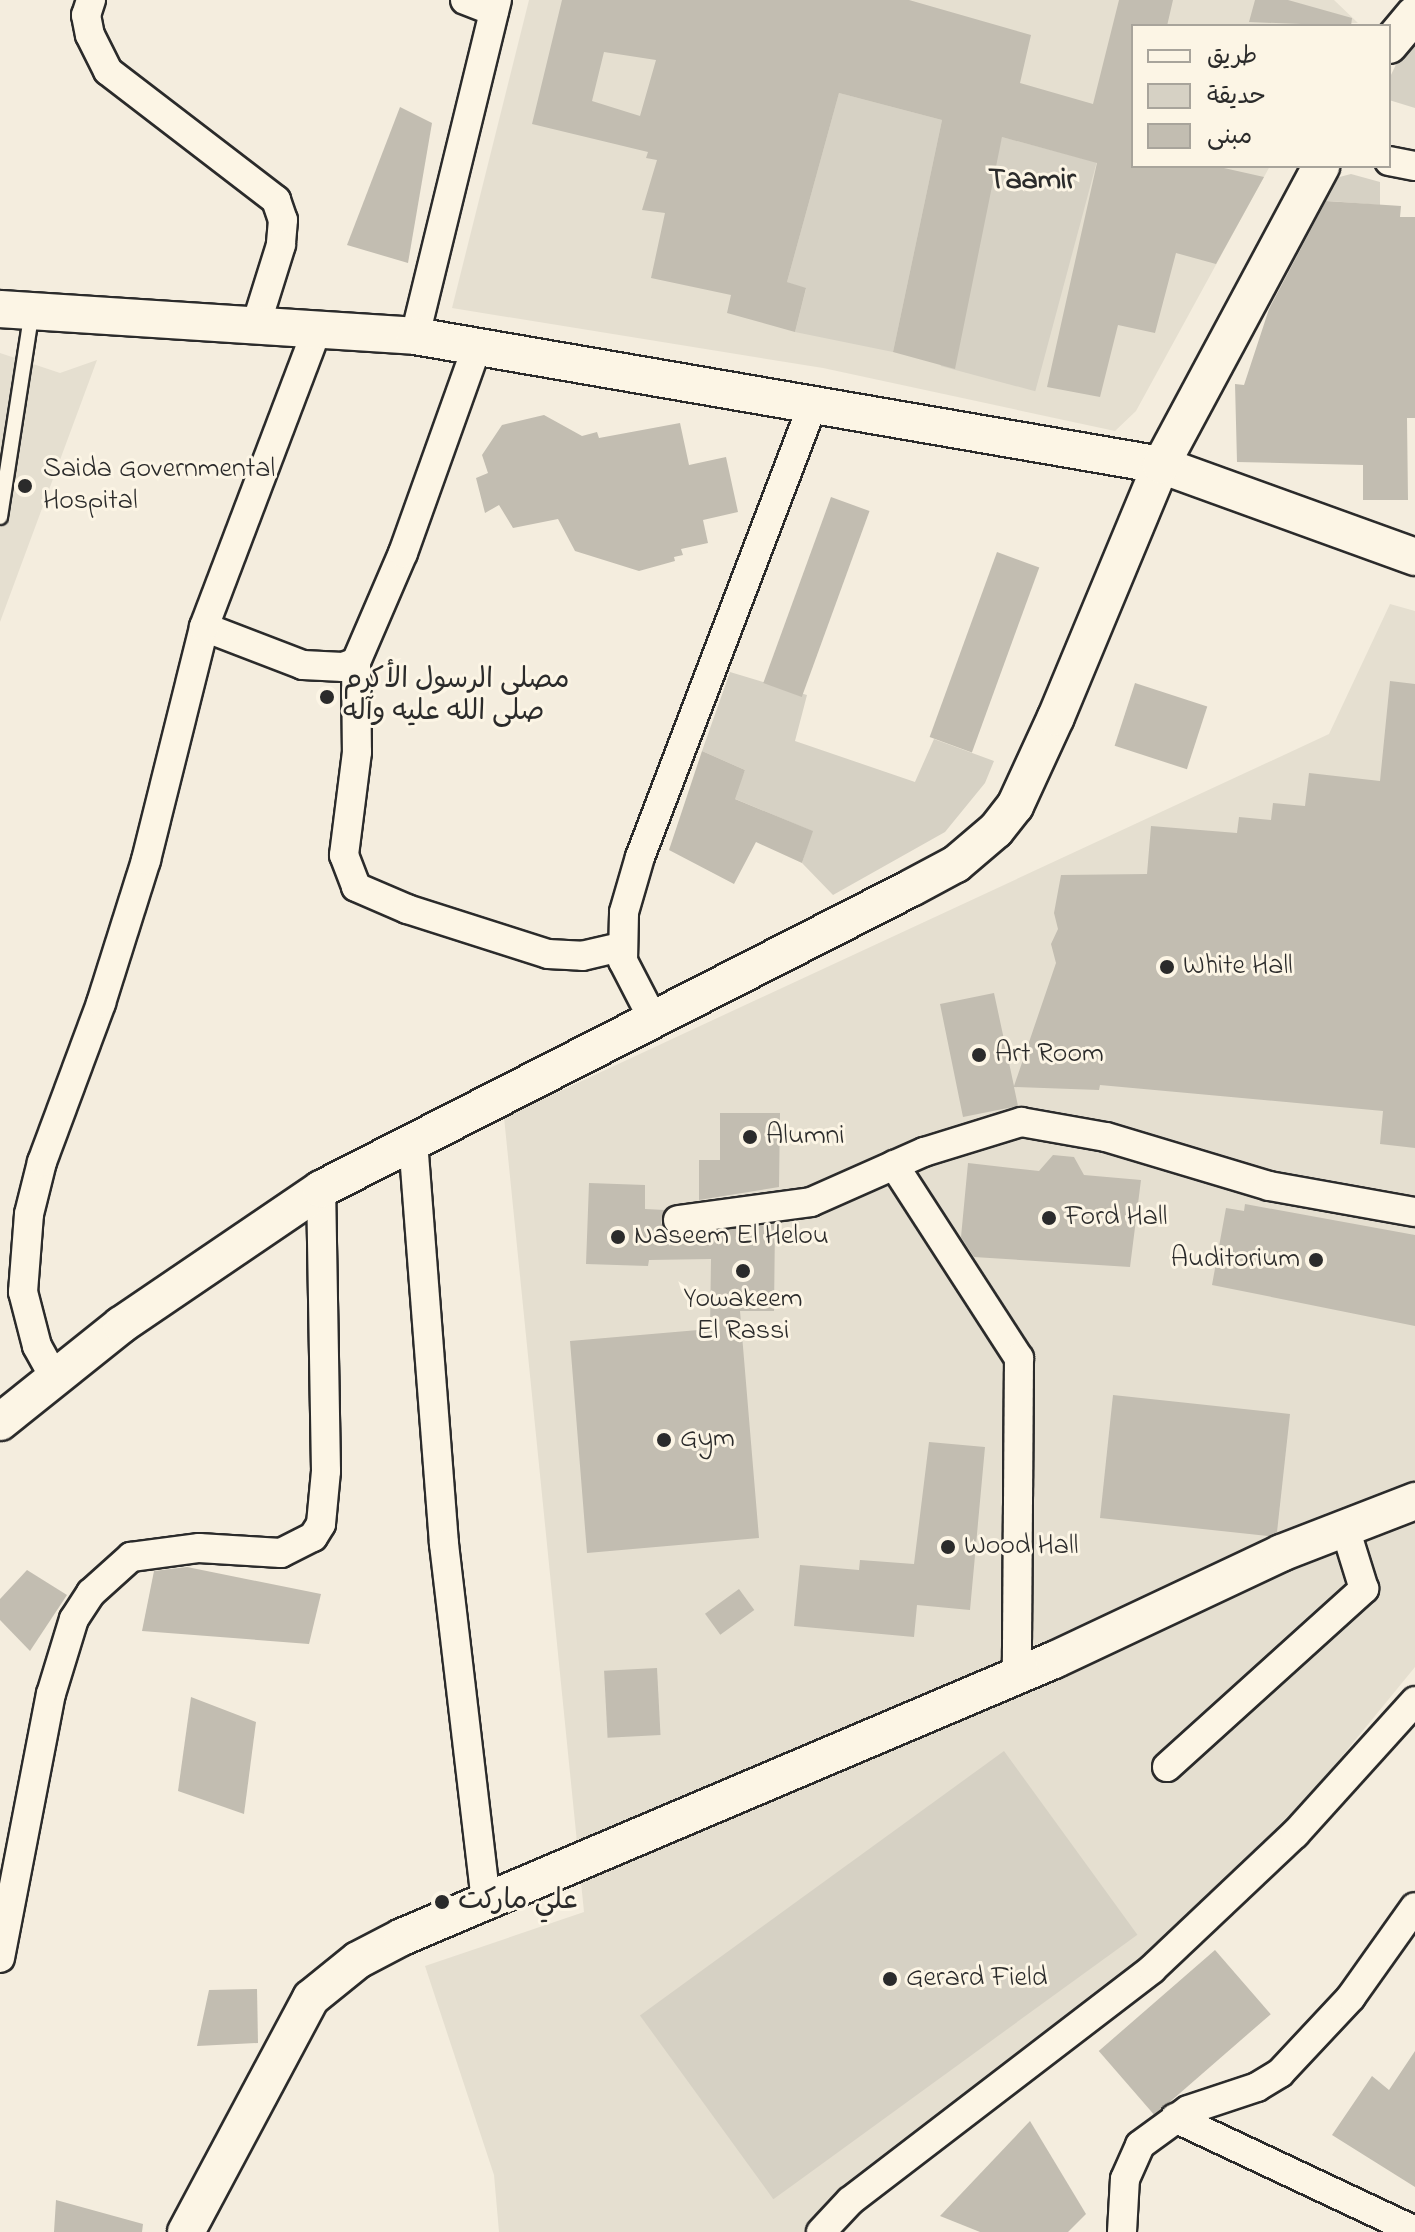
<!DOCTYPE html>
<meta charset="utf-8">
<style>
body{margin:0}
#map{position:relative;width:1415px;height:2232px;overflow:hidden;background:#f4edde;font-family:"Indie Flower","Playpen Sans Arabic",sans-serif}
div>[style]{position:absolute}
.built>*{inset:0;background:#e5dfd0}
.green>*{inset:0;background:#d6d1c4;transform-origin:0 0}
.building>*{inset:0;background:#c2bdb1;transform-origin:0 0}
.roads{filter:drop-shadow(2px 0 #2b2b2b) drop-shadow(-2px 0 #2b2b2b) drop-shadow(0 2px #2b2b2b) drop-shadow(0 -2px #2b2b2b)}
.service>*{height:14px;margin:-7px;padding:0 7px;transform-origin:7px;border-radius:7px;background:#fcf5e5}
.minor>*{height:28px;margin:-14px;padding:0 14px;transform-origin:14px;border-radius:14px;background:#fcf5e5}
.tertiary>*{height:36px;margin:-18px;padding:0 18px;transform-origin:18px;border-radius:18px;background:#fcf5e5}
.dots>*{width:22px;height:22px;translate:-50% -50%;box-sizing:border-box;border:4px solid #fcf5e5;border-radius:50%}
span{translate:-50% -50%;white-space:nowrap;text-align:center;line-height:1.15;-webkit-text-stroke:6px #fcf5e5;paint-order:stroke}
.poi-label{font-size:28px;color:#2b2b2b}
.left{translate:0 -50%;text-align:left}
.right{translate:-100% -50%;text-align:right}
.neighbourhood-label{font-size:30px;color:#2b2b2b;font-weight:700}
.legend{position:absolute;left:1131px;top:24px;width:260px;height:144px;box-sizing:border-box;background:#fcf5e5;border:2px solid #a8a49b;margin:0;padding:10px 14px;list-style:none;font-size:24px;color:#2b2b2b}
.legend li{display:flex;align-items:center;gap:16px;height:40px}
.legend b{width:40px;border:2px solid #a8a49b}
</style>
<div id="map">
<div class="built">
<i style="clip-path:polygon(529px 0,1334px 0,1358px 23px,1133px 26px,1133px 166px,1270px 166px,1136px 411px,1115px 431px,823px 368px,452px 308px)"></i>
<i style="clip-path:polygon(0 353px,60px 373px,97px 360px,0 622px)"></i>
<i style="clip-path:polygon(1390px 604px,1415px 611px,1415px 1667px,1280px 1832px,1164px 1944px,808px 2232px,499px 2232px,494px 2175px,425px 1966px,584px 1912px,504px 1117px,1329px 734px)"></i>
</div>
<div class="green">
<i style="clip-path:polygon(1415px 42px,1415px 108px,1389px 100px,1389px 79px,1403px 50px)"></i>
<i style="clip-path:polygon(839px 93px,942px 120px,893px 352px,795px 332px,806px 289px,787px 282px)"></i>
<i style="left:1002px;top:137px;width:98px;height:237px;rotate:15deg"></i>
<i style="clip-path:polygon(1351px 174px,1380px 182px,1380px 205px,1317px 200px,1324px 181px)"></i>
<i style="clip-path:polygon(730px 672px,807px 695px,795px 741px,915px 782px,934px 739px,994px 761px,985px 783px,945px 832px,833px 895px,802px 863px,812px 831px,733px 798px,745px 770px,702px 751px)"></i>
<i style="left:1004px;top:1751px;width:227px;height:450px;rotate:54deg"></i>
</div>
<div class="building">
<i style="clip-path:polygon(evenodd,562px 0,909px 0,1031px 35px,1020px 83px,1093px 104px,1119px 0,1173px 0,1167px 26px,1133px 26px,1133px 166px,1215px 166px,1264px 177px,1216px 264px,1176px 253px,1155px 333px,1118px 325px,1100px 397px,1047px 387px,1097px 163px,1002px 137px,955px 369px,893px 352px,942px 120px,839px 93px,787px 282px,806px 288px,795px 332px,727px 313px,731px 295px,651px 278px,665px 213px,642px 210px,657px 160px,646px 158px,648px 152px,532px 124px,562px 0,604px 52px,656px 60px,640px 116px,592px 101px,604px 52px)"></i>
<i style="clip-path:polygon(1255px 0,1288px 0,1352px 18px,1351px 26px,1249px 22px)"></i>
<i style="clip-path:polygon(400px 107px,432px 123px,408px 263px,347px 245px)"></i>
<i style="clip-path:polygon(1326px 201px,1401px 206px,1400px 217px,1415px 217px,1415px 418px,1407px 418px,1408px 500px,1363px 500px,1363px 465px,1237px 462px,1235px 384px,1244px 385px,1269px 309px)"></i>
<i style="clip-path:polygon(544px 415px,582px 436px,597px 432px,599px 438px,680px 423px,689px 465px,726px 457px,738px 512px,703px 520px,708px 543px,681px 549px,683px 555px,674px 557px,675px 561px,639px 571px,575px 551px,558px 519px,513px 528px,499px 505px,485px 513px,476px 478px,488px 473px,482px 455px,502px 425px)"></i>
<i style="left:831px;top:497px;width:41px;height:198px;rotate:20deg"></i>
<i style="left:997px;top:552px;width:45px;height:197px;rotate:20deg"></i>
<i style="clip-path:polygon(1390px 681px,1415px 684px,1415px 1148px,1380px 1144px,1383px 1111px,1100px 1085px,1099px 1090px,1014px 1087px,1018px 1106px,963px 1117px,940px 1004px,994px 993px,1014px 1086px,1056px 963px,1051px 944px,1058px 929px,1054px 913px,1061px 875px,1147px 874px,1151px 826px,1237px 833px,1239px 817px,1271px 820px,1273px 803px,1305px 806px,1309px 773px,1380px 781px)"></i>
<i style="left:1135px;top:683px;width:76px;height:66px;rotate:18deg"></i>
<i style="clip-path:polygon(702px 751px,745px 770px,735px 799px,813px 831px,802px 863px,756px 842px,734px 884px,669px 850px)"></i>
<i style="clip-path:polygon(720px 1113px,780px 1113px,779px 1187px,699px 1200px,699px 1160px,720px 1160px)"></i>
<i style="clip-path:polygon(1053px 1155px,1074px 1157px,1084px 1175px,1141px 1180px,1130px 1267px,974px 1257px,961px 1237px,968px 1163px,1039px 1171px)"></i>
<i style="clip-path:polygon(589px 1183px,645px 1185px,645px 1209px,665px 1210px,661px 1223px,672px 1236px,775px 1224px,774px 1311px,740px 1311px,759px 1538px,587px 1553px,570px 1341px,710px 1329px,711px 1259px,649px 1260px,648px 1266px,586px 1264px)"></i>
<i style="clip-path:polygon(1245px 1204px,1415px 1235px,1415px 1326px,1212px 1285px,1226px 1208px,1244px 1211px)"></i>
<i style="clip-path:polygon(1113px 1395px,1290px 1414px,1277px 1532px,1268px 1536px,1100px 1518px)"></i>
<i style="clip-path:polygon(929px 1442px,985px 1447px,970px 1610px,917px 1605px,914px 1637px,794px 1626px,800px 1565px,859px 1570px,860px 1560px,914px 1564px)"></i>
<i style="clip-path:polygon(187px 1567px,321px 1594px,309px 1644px,142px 1631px,154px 1571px)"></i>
<i style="clip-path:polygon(27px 1570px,67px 1595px,30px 1651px,0 1620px,0 1599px)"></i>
<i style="left:739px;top:1589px;width:26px;height:42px;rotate:54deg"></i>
<i style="left:657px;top:1668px;width:67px;height:53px;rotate:87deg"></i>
<i style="clip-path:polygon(191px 1697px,256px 1722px,244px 1814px,178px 1791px)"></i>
<i style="left:1215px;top:1950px;width:85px;height:154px;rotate:49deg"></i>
<i style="clip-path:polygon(257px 1989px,258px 2043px,197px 2046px,209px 1990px)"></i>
<i style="clip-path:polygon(1415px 2051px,1415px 2187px,1332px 2135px,1372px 2076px,1389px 2090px)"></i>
<i style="clip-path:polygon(1030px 2121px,1086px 2214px,1068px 2232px,980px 2232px,940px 2216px)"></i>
<i style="clip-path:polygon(56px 2200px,143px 2224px,142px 2232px,54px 2232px)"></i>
</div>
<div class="roads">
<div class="service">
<i style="left:0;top:517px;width:208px;rotate:-81.2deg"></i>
</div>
<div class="minor">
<i style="left:91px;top:0;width:16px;rotate:108deg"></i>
<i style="left:86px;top:15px;width:20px;rotate:79deg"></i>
<i style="left:90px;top:35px;width:40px;rotate:63.4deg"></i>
<i style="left:108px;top:71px;width:212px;rotate:37.5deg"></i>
<i style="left:276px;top:200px;width:21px;rotate:71deg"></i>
<i style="left:283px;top:220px;width:25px;rotate:95deg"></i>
<i style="left:281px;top:245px;width:87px;rotate:107.4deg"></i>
<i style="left:465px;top:0;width:31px;rotate:21deg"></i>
<i style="left:1389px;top:161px;width:26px;rotate:11deg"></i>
<i style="left:415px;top:336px;width:346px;rotate:-76.3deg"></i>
<i style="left:204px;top:627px;width:106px;rotate:21deg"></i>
<i style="left:303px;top:665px;width:40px;rotate:2.9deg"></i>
<i style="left:343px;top:667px;width:14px;rotate:-21deg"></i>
<i style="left:356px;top:662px;width:119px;rotate:-66.7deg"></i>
<i style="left:403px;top:553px;width:220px;rotate:-70.3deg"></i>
<i style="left:356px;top:662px;width:90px;rotate:89.4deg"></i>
<i style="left:357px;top:752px;width:104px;rotate:97.2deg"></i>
<i style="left:344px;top:855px;width:34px;rotate:69deg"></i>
<i style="left:356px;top:887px;width:56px;rotate:23.3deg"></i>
<i style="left:407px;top:909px;width:148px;rotate:17.7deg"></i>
<i style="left:548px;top:954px;width:34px;rotate:3deg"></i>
<i style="left:582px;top:956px;width:39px;rotate:-13deg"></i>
<i style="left:654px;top:1021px;width:68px;rotate:-117.3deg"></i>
<i style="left:623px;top:961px;width:49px;rotate:-88.8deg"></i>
<i style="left:624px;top:912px;width:57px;rotate:-73.8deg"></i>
<i style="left:640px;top:857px;width:485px;rotate:-69.1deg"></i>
<i style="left:413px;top:1141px;width:404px;rotate:85.6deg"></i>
<i style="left:444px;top:1544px;width:360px;rotate:83.3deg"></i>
<i style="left:894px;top:1165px;width:230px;rotate:57.1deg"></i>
<i style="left:1019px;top:1358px;width:318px;rotate:90.4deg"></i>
<i style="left:678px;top:1220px;width:134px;rotate:-7.7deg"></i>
<i style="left:811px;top:1202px;width:124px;rotate:-23.9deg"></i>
<i style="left:924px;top:1152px;width:102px;rotate:-17.2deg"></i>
<i style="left:1021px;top:1122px;width:86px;rotate:10deg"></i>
<i style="left:1106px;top:1137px;width:170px;rotate:16.7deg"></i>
<i style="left:1269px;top:1186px;width:148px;rotate:10.1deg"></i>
<i style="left:53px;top:1375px;width:33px;rotate:-119deg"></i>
<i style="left:37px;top:1346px;width:56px;rotate:-104.5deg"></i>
<i style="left:23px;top:1292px;width:78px;rotate:-85.6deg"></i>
<i style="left:29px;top:1214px;width:54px;rotate:-76deg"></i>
<i style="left:42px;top:1162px;width:170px;rotate:-69.6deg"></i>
<i style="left:101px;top:1003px;width:150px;rotate:-72.5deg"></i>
<i style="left:146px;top:860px;width:240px;rotate:-76deg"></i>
<i style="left:204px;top:627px;width:316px;rotate:-69.2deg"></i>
<i style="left:1167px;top:1767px;width:266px;rotate:-42.1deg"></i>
<i style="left:1364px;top:1589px;width:64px;rotate:-107.3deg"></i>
<i style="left:0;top:1958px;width:269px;rotate:-79.1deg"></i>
<i style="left:51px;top:1694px;width:78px;rotate:-73deg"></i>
<i style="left:74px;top:1619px;width:31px;rotate:-57deg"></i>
<i style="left:91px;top:1593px;width:54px;rotate:-42deg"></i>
<i style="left:131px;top:1557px;width:69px;rotate:-7.5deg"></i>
<i style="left:199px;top:1548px;width:82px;rotate:3.5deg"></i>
<i style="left:281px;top:1553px;width:36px;rotate:-27deg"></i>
<i style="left:313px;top:1537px;width:15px;rotate:-58deg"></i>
<i style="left:321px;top:1524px;width:53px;rotate:-84.6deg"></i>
<i style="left:326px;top:1471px;width:282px;rotate:-91deg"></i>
<i style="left:1175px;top:2118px;width:265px;rotate:25.2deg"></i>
<i style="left:821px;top:2232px;width:42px;rotate:-46.9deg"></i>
<i style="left:850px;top:2201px;width:381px;rotate:-37.5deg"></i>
<i style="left:1152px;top:1969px;width:197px;rotate:-43.4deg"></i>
<i style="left:1295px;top:1834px;width:179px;rotate:-47.9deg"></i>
<i style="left:1122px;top:2232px;width:53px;rotate:-86.8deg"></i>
<i style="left:1125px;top:2179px;width:37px;rotate:-66deg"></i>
<i style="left:1140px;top:2145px;width:59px;rotate:-36.1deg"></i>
<i style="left:1188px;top:2110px;width:73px;rotate:-18.4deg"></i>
<i style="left:1257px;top:2087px;width:27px;rotate:-31deg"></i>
<i style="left:1280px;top:2073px;width:104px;rotate:-46.9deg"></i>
<i style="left:1351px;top:1997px;width:110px;rotate:-54.6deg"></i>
</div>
<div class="tertiary">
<i style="left:1389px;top:45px;width:40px;rotate:-50deg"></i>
<i style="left:0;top:309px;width:416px;rotate:3.7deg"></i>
<i style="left:415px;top:336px;width:757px;rotate:9.81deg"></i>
<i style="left:1161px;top:465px;width:270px;rotate:19.9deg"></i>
<i style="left:0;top:1422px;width:155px;rotate:-38.7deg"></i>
<i style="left:121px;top:1325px;width:242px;rotate:-34.2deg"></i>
<i style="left:321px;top:1189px;width:662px;rotate:-27.03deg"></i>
<i style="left:911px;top:888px;width:51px;rotate:-28.1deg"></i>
<i style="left:956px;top:864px;width:52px;rotate:-40.4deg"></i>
<i style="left:996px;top:830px;width:31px;rotate:-52deg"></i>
<i style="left:1015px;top:806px;width:98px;rotate:-65.3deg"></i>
<i style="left:1056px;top:717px;width:273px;rotate:-67.4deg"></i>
<i style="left:1161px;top:465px;width:339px;rotate:-61.8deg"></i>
<i style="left:186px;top:2232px;width:265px;rotate:-61.9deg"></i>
<i style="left:311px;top:1998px;width:60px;rotate:-39deg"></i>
<i style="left:358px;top:1960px;width:50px;rotate:-27.6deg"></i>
<i style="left:402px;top:1937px;width:708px;rotate:-23.02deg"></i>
<i style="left:1054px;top:1660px;width:251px;rotate:-25.2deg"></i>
<i style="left:1281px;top:1553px;width:144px;rotate:-21.2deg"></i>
</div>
</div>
<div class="dots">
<i style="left:25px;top:486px;background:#2b2b2b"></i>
<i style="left:327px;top:697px;background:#2b2b2b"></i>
<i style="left:1167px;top:967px;background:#2b2b2b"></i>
<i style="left:979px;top:1055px;background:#2b2b2b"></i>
<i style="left:750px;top:1137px;background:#2b2b2b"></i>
<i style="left:1049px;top:1218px;background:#2b2b2b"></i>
<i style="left:618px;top:1237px;background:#2b2b2b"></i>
<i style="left:1316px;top:1260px;background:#2b2b2b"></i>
<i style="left:743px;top:1271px;background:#2b2b2b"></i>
<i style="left:664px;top:1440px;background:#2b2b2b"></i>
<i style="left:948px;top:1547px;background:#2b2b2b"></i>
<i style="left:442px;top:1902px;background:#2b2b2b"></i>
<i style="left:890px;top:1979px;background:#2b2b2b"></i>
</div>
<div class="poi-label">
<span class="left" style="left:43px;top:486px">Saida Governmental<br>Hospital</span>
<span class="left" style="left:343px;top:697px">مصلى الرسول الأكرم<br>صلى الله عليه وآله</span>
<span class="left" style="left:1183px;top:967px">White Hall</span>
<span class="left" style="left:995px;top:1055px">Art Room</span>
<span class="left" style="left:766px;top:1137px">Alumni</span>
<span class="left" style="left:1065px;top:1218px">Ford Hall</span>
<span class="left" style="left:634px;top:1237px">Naseem El Helou</span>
<span class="right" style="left:1300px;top:1260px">Auditorium</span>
<span style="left:743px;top:1316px">Yowakeem<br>El Rassi</span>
<span class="left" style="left:680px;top:1440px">Gym</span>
<span class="left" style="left:964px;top:1547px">Wood Hall</span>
<span class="left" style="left:458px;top:1902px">علي ماركت</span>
<span class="left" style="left:906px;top:1979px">Gerard Field</span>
</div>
<div class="neighbourhood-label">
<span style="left:1032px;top:181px">Taamir</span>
</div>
<ul class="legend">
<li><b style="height:10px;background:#fcf5e5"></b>طريق</li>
<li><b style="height:22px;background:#d6d1c4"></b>حديقة</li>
<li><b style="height:22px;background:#c2bdb1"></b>مبنى</li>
</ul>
</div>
